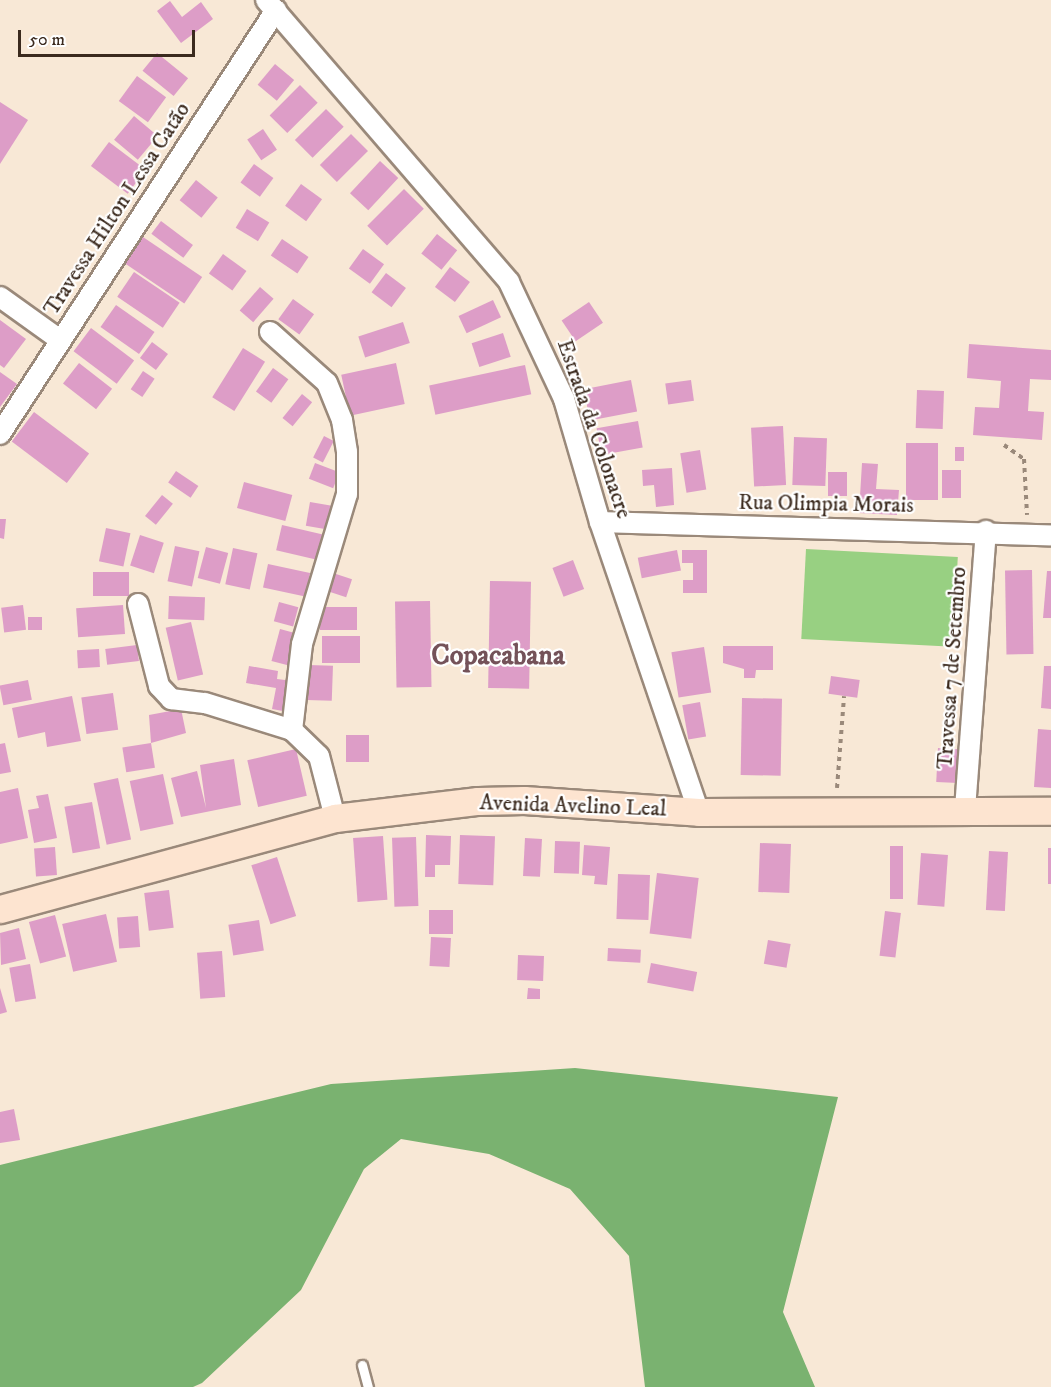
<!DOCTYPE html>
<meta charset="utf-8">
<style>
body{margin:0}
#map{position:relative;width:1051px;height:1387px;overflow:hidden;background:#f8e8d6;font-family:"IM FELL DW Pica",serif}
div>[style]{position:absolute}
.green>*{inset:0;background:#98d082;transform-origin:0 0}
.forest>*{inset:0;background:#7ab270}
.building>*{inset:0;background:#dd9dc7;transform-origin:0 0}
.path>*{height:4px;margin-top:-2px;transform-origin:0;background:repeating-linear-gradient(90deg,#9a897a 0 4.5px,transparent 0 9px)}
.roads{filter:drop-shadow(2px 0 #9a897a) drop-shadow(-2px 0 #9a897a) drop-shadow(0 2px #9a897a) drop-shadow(0 -2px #9a897a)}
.service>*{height:9px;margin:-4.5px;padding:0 4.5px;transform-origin:4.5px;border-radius:4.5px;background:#fff}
.minor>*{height:20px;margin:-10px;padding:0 10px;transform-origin:10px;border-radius:10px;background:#fff}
.secondary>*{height:27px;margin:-13.5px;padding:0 13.5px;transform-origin:13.5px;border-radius:13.5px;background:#fde4d0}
span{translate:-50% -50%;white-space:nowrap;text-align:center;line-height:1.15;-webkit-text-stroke:4.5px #fff;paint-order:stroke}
.street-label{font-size:22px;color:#3b2a1e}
.district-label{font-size:28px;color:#745259;font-weight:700}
.scale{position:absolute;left:18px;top:30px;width:177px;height:27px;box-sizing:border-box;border:3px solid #3b2a1e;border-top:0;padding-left:8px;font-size:18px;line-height:21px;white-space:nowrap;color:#3b2a1e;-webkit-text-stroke:4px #fff;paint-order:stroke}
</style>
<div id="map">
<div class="green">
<i style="left:806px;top:549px;width:152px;height:90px;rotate:3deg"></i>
</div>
<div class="forest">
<i style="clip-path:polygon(575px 1068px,838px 1097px,783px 1312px,815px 1387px,645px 1387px,629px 1256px,570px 1189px,489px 1154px,401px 1139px,364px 1169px,301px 1290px,202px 1383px,193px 1387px,0 1387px,0 1165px,331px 1084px)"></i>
</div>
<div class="building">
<i style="clip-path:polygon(170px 1px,182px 17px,201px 2px,213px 19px,181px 43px,157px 11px)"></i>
<i style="left:157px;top:53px;width:40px;height:23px;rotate:39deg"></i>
<i style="left:275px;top:64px;width:25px;height:27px;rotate:40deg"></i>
<i style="left:137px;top:76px;width:36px;height:31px;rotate:36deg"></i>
<i style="left:300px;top:85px;width:25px;height:43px;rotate:45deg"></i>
<i style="clip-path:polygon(0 102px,28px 120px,0 164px)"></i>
<i style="left:326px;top:109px;width:25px;height:44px;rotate:45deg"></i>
<i style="left:134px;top:116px;width:31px;height:31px;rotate:40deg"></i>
<i style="left:263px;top:129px;width:25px;height:19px;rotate:56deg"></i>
<i style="left:351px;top:134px;width:24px;height:44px;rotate:45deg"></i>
<i style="left:109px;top:142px;width:46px;height:30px;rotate:37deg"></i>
<i style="left:380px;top:161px;width:25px;height:44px;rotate:43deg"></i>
<i style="left:254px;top:164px;width:24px;height:23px;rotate:36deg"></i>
<i style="left:196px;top:180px;width:28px;height:26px;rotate:39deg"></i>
<i style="left:301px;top:184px;width:26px;height:27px;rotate:36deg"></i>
<i style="left:404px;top:189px;width:28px;height:52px;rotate:45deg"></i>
<i style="left:247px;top:209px;width:26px;height:22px;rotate:31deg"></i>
<i style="left:161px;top:221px;width:40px;height:16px;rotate:37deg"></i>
<i style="left:437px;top:234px;width:26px;height:25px;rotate:39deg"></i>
<i style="left:140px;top:235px;width:75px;height:32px;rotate:34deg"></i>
<i style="left:282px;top:239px;width:32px;height:20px;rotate:34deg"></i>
<i style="left:363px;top:249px;width:26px;height:24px;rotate:36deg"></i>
<i style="left:223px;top:254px;width:29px;height:24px;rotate:36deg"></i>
<i style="left:450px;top:267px;width:25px;height:25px;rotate:37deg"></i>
<i style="left:134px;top:272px;width:55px;height:30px;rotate:34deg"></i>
<i style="left:386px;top:273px;width:25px;height:24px;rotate:37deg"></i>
<i style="left:260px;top:287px;width:18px;height:31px;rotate:41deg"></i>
<i style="left:293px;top:299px;width:26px;height:25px;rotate:36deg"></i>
<i style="left:493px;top:300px;width:19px;height:38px;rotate:65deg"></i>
<i style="left:589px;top:302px;width:25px;height:33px;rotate:56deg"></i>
<i style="left:116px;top:305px;width:47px;height:27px;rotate:35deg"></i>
<i style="clip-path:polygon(0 320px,26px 339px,4px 368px,0 365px)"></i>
<i style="left:403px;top:322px;width:22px;height:47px;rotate:72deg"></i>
<i style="left:91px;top:328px;width:54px;height:29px;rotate:37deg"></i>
<i style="left:503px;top:333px;width:25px;height:33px;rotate:72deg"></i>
<i style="left:152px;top:342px;width:20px;height:20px;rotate:37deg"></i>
<i style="clip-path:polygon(969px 344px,1051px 350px,1051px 380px,1030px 379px,1028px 411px,1044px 412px,1042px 440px,973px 435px,975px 407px,999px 408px,1001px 381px,967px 378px)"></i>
<i style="left:243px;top:348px;width:26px;height:58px;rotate:32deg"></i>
<i style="left:79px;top:363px;width:42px;height:26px;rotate:38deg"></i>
<i style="left:396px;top:363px;width:42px;height:56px;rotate:78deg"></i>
<i style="left:525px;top:365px;width:30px;height:98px;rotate:78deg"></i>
<i style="left:273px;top:368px;width:19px;height:29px;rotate:36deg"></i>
<i style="left:143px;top:371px;width:14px;height:22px;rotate:34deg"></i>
<i style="clip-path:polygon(0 372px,17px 384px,0 407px)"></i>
<i style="left:631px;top:380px;width:32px;height:48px;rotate:79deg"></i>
<i style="left:691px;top:380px;width:21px;height:26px;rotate:82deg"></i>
<i style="left:917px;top:390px;width:27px;height:38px;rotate:2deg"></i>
<i style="left:302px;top:394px;width:13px;height:31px;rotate:39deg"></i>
<i style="left:34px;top:412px;width:69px;height:37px;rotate:37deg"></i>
<i style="left:638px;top:421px;width:27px;height:42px;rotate:80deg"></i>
<i style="left:783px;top:426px;width:59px;height:32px;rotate:87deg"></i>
<i style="left:324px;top:436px;width:11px;height:24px;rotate:27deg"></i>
<i style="left:794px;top:437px;width:33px;height:48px;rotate:2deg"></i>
<i style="left:906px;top:443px;width:32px;height:57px"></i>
<i style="left:955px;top:447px;width:9px;height:14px"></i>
<i style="left:700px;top:450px;width:40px;height:20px;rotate:81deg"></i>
<i style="left:315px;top:463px;width:26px;height:17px;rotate:21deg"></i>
<i style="clip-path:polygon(862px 463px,878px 464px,876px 489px,899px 490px,897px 515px,859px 513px)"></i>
<i style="clip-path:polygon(672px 468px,674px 505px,656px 507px,654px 485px,643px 486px,642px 470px)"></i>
<i style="left:942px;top:470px;width:19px;height:28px"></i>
<i style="left:176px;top:471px;width:27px;height:14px;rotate:34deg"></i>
<i style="left:828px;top:472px;width:19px;height:24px"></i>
<i style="left:244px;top:482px;width:50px;height:27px;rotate:15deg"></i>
<i style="left:162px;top:495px;width:14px;height:27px;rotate:39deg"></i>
<i style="left:310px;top:502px;width:28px;height:24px;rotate:10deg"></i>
<i style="clip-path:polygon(0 519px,6px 519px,4px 539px,0 538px)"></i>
<i style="left:282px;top:525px;width:43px;height:26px;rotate:13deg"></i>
<i style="left:106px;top:528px;width:25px;height:34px;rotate:12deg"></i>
<i style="left:140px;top:535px;width:25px;height:32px;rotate:18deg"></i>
<i style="left:175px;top:546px;width:25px;height:36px;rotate:12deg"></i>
<i style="left:206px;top:547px;width:23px;height:32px;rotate:15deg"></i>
<i style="left:233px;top:548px;width:25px;height:37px;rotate:12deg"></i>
<i style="left:677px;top:550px;width:21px;height:40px;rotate:79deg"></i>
<i style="clip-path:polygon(682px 550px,707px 550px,707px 593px,683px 593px,683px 580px,693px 580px,693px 563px,682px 563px)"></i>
<i style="left:573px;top:560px;width:31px;height:22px;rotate:69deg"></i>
<i style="left:268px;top:564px;width:43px;height:24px;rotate:12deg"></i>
<i style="left:1032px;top:570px;width:84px;height:27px;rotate:89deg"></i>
<i style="clip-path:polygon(1047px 571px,1051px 571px,1051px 618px,1043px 618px)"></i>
<i style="left:129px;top:572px;width:24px;height:36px;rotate:90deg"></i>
<i style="left:333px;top:573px;width:20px;height:19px;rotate:18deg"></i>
<i style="left:490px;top:581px;width:41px;height:107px;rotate:1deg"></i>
<i style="left:169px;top:596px;width:36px;height:23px;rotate:2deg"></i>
<i style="left:430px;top:601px;width:86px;height:35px;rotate:89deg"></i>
<i style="left:279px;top:602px;width:20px;height:20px;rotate:15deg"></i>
<i style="left:23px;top:605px;width:25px;height:22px;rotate:83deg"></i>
<i style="left:123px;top:605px;width:29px;height:47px;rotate:86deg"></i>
<i style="left:320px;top:607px;width:37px;height:23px"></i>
<i style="left:28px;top:617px;width:14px;height:13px"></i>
<i style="left:191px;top:622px;width:54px;height:26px;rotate:77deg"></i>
<i style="left:280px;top:629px;width:23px;height:33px;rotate:15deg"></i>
<i style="left:360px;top:636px;width:27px;height:38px;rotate:90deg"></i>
<i style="left:137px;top:645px;width:16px;height:32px;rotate:83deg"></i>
<i style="clip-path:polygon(723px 646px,773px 646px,773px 670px,756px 670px,755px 678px,744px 678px,744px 669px,723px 663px)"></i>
<i style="left:704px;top:647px;width:46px;height:33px;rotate:81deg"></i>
<i style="left:99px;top:649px;width:18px;height:22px;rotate:87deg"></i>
<i style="left:308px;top:665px;width:25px;height:35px;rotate:2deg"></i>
<i style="clip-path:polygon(249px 666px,278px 671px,277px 679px,293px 681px,288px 712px,272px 709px,276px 688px,246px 683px)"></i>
<i style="clip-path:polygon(1044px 666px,1051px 666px,1051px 709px,1041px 708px)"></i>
<i style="left:831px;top:676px;width:29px;height:18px;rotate:8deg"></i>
<i style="left:28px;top:680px;width:20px;height:29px;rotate:79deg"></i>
<i style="left:113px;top:693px;width:37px;height:32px;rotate:82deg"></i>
<i style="clip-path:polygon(72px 696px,81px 741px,47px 747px,45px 732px,18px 738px,12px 708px)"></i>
<i style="left:742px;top:698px;width:40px;height:77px;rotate:1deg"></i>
<i style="left:700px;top:702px;width:35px;height:18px;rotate:80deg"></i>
<i style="clip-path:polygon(181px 709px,186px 733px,151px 743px,149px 715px)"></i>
<i style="clip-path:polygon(1038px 729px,1051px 730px,1051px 788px,1034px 787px)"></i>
<i style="left:369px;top:735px;width:27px;height:23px;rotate:90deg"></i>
<i style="clip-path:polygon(5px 743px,11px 772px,0 774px,0 744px)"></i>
<i style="left:151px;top:743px;width:25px;height:29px;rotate:81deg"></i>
<i style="left:938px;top:748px;width:22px;height:34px;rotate:3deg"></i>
<i style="left:296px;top:749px;width:48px;height:50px;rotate:77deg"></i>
<i style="clip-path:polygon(234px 759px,241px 805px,181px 817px,171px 778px,197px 771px,206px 808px,200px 765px)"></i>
<i style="left:163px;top:774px;width:51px;height:34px;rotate:78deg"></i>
<i style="left:118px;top:778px;width:63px;height:25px;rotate:78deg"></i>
<i style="clip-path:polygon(18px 788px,28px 838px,0 844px,0 792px)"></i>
<i style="clip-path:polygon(48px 794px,57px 838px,34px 843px,28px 810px,39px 808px,36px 796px)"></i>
<i style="left:92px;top:802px;width:47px;height:28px;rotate:80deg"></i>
<i style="clip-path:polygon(426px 835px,451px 836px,450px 865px,435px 865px,435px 877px,425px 877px)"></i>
<i style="left:460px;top:835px;width:35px;height:49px;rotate:2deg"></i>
<i style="left:383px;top:836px;width:64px;height:30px;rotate:86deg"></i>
<i style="left:416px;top:837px;width:69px;height:24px;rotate:88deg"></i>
<i style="left:525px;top:838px;width:17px;height:38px;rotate:3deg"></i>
<i style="left:555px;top:841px;width:25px;height:32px;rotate:2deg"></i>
<i style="left:760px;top:843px;width:31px;height:49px;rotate:2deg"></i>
<i style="clip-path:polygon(584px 845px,610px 847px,607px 885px,594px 884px,595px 876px,582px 875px)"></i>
<i style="left:890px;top:846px;width:13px;height:53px"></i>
<i style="left:55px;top:847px;width:28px;height:21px;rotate:86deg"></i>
<i style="left:1048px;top:848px;width:3px;height:36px"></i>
<i style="left:989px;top:851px;width:19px;height:59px;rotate:3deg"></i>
<i style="left:921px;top:853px;width:27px;height:52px;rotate:4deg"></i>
<i style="left:277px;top:857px;width:62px;height:27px;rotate:72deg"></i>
<i style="left:657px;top:873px;width:42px;height:61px;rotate:7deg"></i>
<i style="left:618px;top:874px;width:32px;height:45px;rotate:2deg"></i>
<i style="left:169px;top:890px;width:38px;height:25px;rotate:83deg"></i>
<i style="left:429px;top:910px;width:24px;height:24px"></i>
<i style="left:885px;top:911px;width:16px;height:45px;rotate:7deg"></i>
<i style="left:106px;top:914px;width:49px;height:45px;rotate:77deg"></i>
<i style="left:55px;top:915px;width:43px;height:27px;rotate:75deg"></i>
<i style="left:138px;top:916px;width:31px;height:21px;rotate:86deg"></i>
<i style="left:259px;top:920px;width:31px;height:31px;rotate:81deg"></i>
<i style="clip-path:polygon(19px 928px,26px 959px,1px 965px,0 933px)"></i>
<i style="left:431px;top:937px;width:20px;height:29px;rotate:3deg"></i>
<i style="left:768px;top:940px;width:23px;height:24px;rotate:10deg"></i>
<i style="left:608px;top:948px;width:33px;height:13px;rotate:3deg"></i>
<i style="left:222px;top:951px;width:46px;height:25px;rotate:86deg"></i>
<i style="left:518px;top:955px;width:26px;height:25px;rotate:2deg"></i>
<i style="left:651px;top:963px;width:47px;height:20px;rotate:11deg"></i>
<i style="left:30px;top:964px;width:35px;height:21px;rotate:80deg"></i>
<i style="clip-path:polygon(0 988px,7px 1012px,0 1014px)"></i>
<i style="clip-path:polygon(528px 988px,540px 989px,540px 999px,527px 999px)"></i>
<i style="clip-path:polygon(14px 1109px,20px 1140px,0 1143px,0 1112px)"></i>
</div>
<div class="path">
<i style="left:1004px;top:445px;width:24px;rotate:35deg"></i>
<i style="left:1024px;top:459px;width:56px;rotate:86.9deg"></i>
<i style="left:837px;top:788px;width:92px;rotate:-85.6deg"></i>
</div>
<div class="roads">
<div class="service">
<i style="left:362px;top:1365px;width:23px;rotate:75deg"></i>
</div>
<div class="minor">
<i style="left:266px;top:0;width:372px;rotate:49.2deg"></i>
<i style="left:509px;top:282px;width:129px;rotate:64.8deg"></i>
<i style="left:564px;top:399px;width:128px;rotate:73.7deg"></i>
<i style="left:600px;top:522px;width:306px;rotate:71.2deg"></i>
<i style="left:0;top:297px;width:74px;rotate:35.6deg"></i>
<i style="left:270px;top:332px;width:76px;rotate:41.8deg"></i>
<i style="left:327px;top:383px;width:40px;rotate:68deg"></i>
<i style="left:342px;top:420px;width:32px;rotate:81deg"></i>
<i style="left:347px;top:452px;width:42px;rotate:90deg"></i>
<i style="left:347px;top:494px;width:157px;rotate:106.7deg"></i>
<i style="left:302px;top:644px;width:87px;rotate:96.6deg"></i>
<i style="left:292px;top:730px;width:37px;rotate:44deg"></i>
<i style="left:319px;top:756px;width:64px;rotate:75.5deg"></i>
<i style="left:0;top:434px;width:506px;rotate:-56.94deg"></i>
<i style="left:600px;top:522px;width:451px;rotate:1.7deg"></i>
<i style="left:138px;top:604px;width:85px;rotate:75.6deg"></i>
<i style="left:159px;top:686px;width:18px;rotate:47deg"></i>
<i style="left:171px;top:699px;width:34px;rotate:7deg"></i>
<i style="left:205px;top:703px;width:91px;rotate:17.2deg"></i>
<i style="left:965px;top:809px;width:279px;rotate:-85.7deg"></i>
</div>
<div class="secondary">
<i style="left:0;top:909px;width:347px;rotate:-15.2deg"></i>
<i style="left:335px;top:818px;width:144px;rotate:-6.8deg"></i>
<i style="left:478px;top:801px;width:46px;rotate:-1.2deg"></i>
<i style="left:524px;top:800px;width:175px;rotate:3.9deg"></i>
<i style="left:699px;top:812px;width:352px;rotate:-0.2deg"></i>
</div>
</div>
<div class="street-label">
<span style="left:117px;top:209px;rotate:-57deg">Travessa Hilton Lessa Catão</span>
<span style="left:594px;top:429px;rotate:71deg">Estrada da Colonacre</span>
<span style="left:826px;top:504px;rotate:1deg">Rua Olimpia Morais</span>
<span style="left:952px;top:668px;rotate:-86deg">Travessa 7 de Setembro</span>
<span style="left:573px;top:806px;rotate:2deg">Avenida Avelino Leal</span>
</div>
<div class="district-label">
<span style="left:498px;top:656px">Copacabana</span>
</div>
<div class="scale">50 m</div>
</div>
